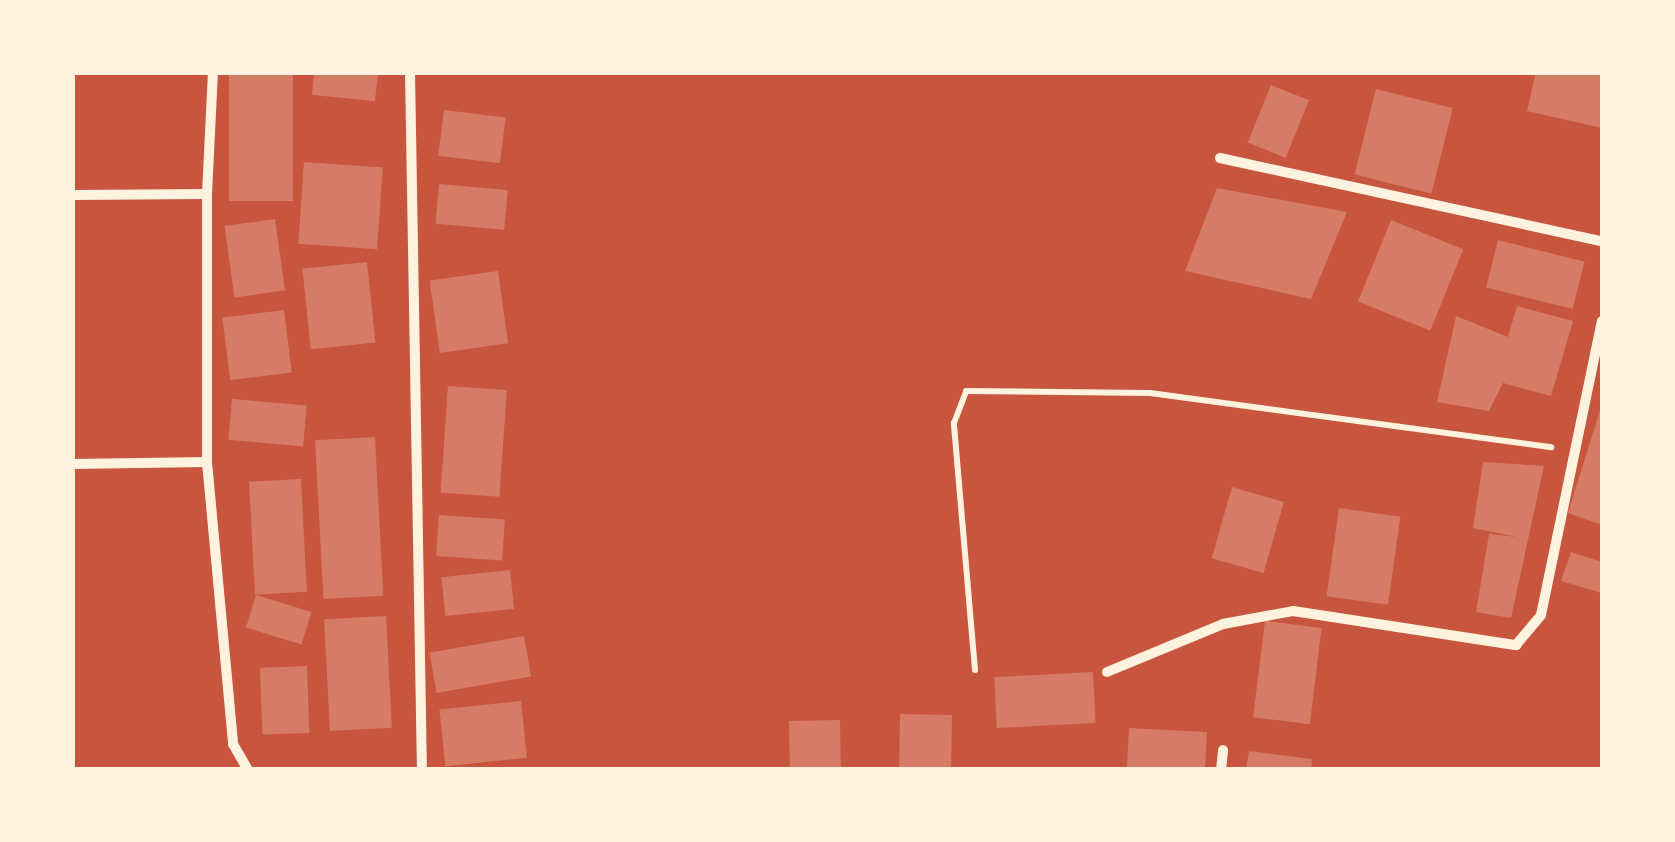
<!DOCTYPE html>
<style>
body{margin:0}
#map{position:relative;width:1675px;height:842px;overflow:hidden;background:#c8553d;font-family:Overpass,sans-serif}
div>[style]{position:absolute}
.building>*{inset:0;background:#d67c66;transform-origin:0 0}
.path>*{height:6px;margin:-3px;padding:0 3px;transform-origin:3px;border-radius:3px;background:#fff3e0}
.minor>*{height:10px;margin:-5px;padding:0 5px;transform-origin:5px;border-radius:5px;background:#fff3e0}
span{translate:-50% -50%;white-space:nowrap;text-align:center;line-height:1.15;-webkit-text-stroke:8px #fff3e0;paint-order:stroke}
.frame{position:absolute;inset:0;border:75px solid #fff3e0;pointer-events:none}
</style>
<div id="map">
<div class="building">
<i style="left:229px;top:72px;width:64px;height:129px"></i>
<i style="clip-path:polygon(314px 72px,378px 72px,375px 101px,312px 95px)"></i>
<i style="clip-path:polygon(1536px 72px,1602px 72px,1602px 128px,1527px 111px)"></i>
<i style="left:1271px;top:85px;width:41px;height:62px;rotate:22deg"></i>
<i style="left:1376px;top:89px;width:79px;height:88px;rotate:14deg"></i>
<i style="left:444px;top:110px;width:62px;height:46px;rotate:7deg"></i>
<i style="left:304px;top:162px;width:79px;height:82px;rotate:4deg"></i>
<i style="left:439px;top:184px;width:69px;height:40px;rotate:5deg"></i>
<i style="clip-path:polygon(1217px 188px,1347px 212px,1311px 299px,1185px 271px)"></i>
<i style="left:275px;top:219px;width:72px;height:51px;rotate:82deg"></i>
<i style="left:1391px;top:220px;width:78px;height:88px;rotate:22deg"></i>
<i style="left:1498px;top:240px;width:89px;height:49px;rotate:14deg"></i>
<i style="left:367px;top:262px;width:81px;height:65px;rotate:84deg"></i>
<i style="left:498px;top:271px;width:73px;height:69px;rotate:82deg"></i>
<i style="clip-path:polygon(1517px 306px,1573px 321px,1551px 396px,1503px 383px,1489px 411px,1437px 402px,1456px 316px,1508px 337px)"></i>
<i style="left:284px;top:310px;width:63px;height:62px;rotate:83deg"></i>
<i style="left:448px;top:386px;width:59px;height:107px;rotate:4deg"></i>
<i style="left:232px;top:399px;width:75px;height:41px;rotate:5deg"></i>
<i style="clip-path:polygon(1602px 404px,1602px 525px,1568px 513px)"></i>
<i style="left:375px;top:437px;width:159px;height:60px;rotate:87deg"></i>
<i style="clip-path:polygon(1483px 462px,1544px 466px,1511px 618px,1476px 612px,1489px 534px,1517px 537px,1473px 528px)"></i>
<i style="left:301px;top:479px;width:113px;height:52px;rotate:87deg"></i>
<i style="left:1232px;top:487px;width:54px;height:74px;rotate:16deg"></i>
<i style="left:1339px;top:508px;width:62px;height:89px;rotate:8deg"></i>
<i style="left:439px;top:515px;width:66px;height:41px;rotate:4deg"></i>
<i style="clip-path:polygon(1571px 552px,1602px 562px,1602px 593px,1561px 581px)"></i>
<i style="left:510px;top:570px;width:39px;height:69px;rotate:84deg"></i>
<i style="left:256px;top:595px;width:58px;height:34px;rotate:17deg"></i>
<i style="left:386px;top:616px;width:112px;height:62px;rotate:87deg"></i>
<i style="left:1265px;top:621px;width:57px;height:97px;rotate:7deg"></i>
<i style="left:524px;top:636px;width:41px;height:96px;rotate:80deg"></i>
<i style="left:307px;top:666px;width:67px;height:47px;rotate:88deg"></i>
<i style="left:1093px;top:672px;width:51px;height:99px;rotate:87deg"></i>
<i style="left:521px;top:701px;width:57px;height:82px;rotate:84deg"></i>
<i style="left:900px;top:714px;width:52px;height:56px;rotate:1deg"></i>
<i style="left:840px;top:720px;width:50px;height:51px;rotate:89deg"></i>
<i style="left:1129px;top:728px;width:78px;height:42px;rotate:3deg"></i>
<i style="clip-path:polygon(1249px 751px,1312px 759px,1311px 770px,1246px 770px)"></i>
</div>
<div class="path">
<i style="left:975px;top:670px;width:248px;rotate:-94.9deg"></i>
<i style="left:954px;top:423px;width:34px;rotate:-69deg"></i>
<i style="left:966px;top:391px;width:184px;rotate:0.6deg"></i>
<i style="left:1150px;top:393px;width:405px;rotate:7.7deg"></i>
</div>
<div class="minor">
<i style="left:410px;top:72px;width:698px;rotate:89.02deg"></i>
<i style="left:1220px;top:158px;width:391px;rotate:12.3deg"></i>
<i style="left:207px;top:194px;width:268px;rotate:90deg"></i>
<i style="left:207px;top:462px;width:283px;rotate:84.7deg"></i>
<i style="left:233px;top:744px;width:30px;rotate:60deg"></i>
<i style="left:72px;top:195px;width:135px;rotate:-0.4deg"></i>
<i style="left:207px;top:194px;width:122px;rotate:-87.2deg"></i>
<i style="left:72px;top:464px;width:135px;rotate:-0.8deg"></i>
<i style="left:1107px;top:672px;width:126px;rotate:-22.5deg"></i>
<i style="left:1223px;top:624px;width:71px;rotate:-10.5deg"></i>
<i style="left:1293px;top:611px;width:226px;rotate:8.7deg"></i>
<i style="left:1516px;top:645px;width:39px;rotate:-50deg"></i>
<i style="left:1541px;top:615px;width:300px;rotate:-78.3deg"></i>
<i style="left:1221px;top:770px;width:20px;rotate:-84deg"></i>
</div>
<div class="frame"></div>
</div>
